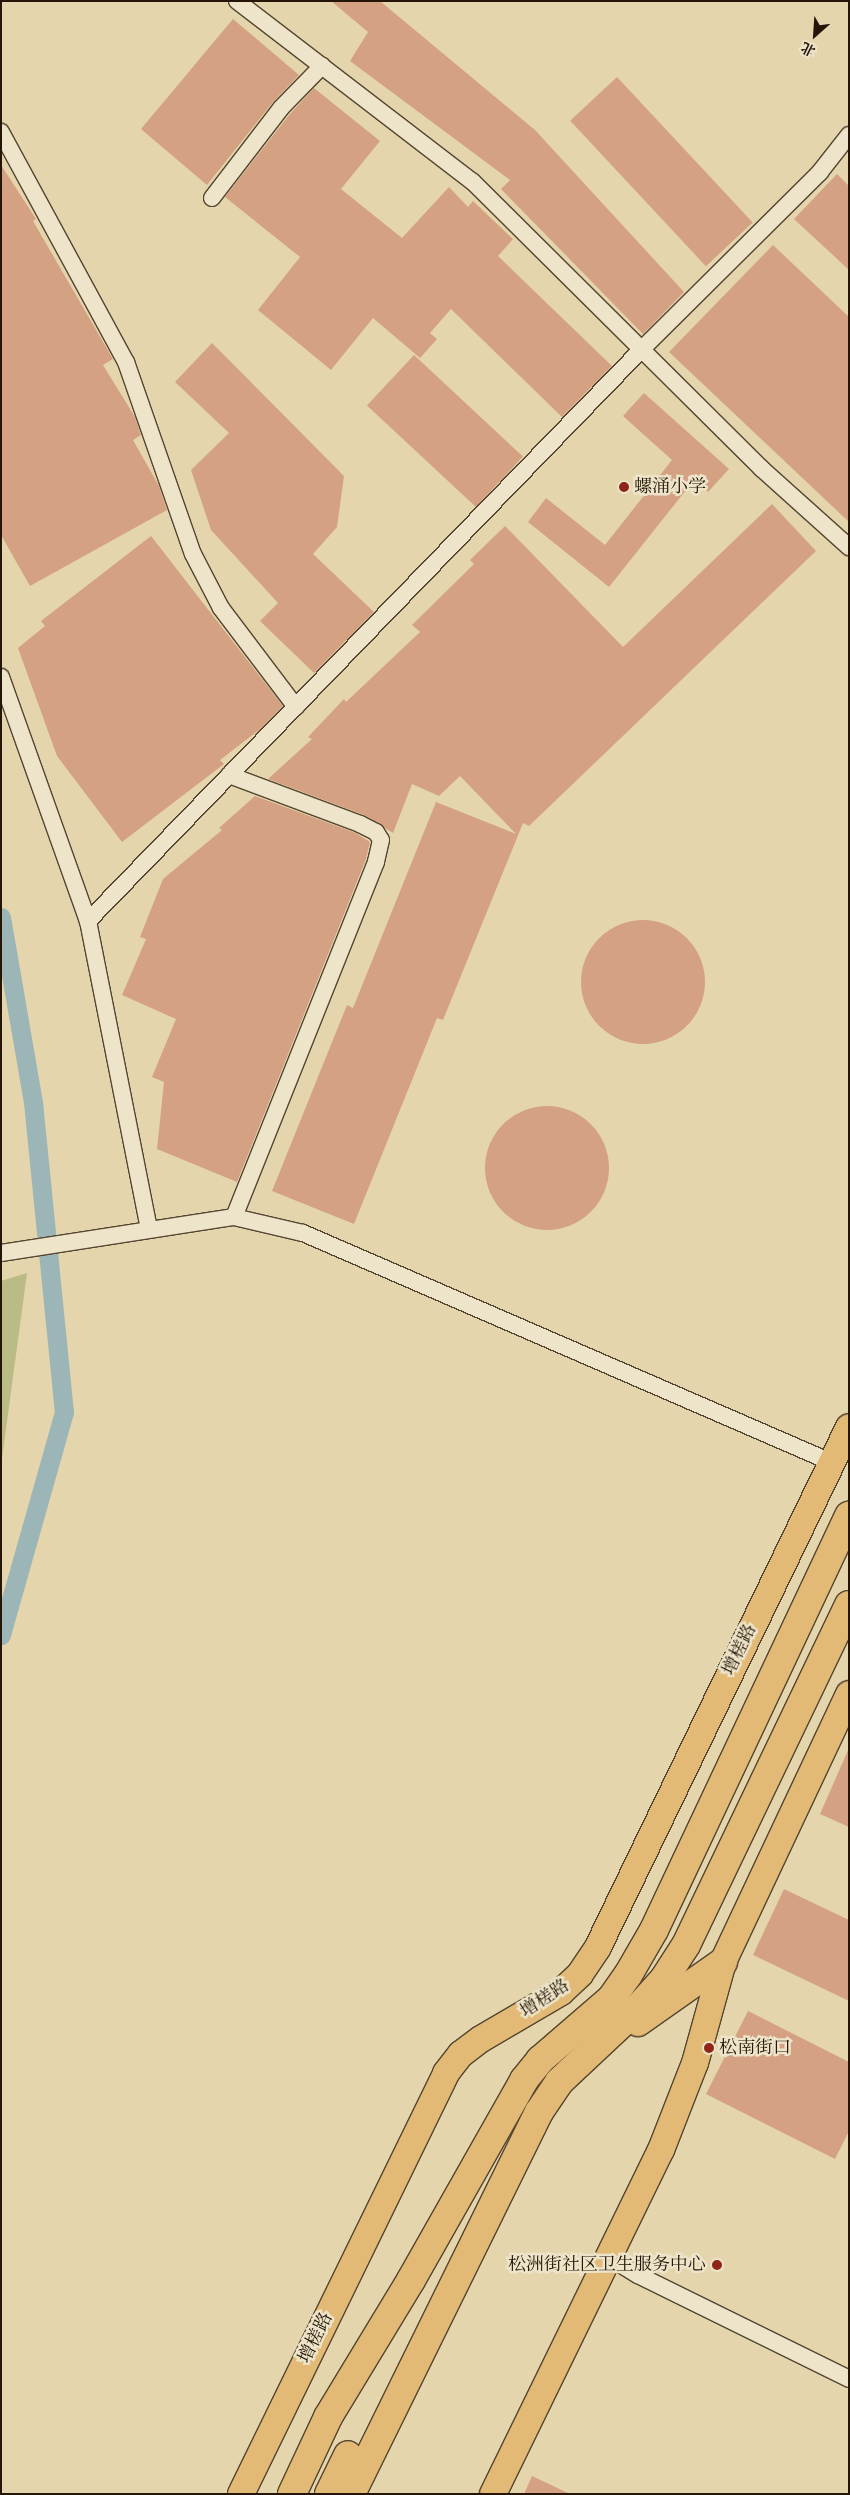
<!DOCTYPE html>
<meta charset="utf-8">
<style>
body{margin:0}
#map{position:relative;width:850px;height:2495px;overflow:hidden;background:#e4d5ac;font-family:"Old Standard TT","Noto Serif SC",serif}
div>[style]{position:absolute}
.green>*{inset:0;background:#bbbb85}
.canal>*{height:19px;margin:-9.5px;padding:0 9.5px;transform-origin:9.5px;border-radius:9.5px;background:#9cb5b6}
.building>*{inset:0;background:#d4a283;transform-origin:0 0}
.round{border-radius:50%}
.roads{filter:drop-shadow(1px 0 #544530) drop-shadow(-1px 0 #544530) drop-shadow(0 1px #544530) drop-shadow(0 -1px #544530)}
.street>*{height:16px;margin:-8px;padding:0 8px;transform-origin:8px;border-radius:8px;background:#ede4c9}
.primary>*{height:26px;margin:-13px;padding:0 13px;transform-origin:13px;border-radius:13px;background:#e2ba76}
.highway>*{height:28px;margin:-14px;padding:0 14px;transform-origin:14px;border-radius:14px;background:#e2ba76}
.dots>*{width:14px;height:14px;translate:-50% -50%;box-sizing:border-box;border:2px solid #ede4c9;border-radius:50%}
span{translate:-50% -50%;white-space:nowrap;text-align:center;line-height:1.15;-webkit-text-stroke:5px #ede4c9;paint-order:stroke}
.poi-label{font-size:18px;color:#241507}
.left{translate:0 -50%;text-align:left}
.right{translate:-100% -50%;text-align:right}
.street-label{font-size:18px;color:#241507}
.frame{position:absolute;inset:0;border:2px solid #241507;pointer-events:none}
.north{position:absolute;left:790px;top:10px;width:50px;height:50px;-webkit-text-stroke:4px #ede4c9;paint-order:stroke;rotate:206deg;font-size:14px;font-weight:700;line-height:20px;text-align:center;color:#241507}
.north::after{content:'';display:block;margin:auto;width:18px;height:22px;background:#241507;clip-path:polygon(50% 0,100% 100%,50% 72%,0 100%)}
</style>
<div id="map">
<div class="green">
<i style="clip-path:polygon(27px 1273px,1px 1466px,1px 1281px)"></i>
</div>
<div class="canal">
<i style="left:1px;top:917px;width:188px;rotate:80.2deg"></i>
<i style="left:33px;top:1102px;width:312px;rotate:84.3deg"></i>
<i style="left:64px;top:1412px;width:232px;rotate:105.8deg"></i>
</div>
<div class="building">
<i style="clip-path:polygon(331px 1px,380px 1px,535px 130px,684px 292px,643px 334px,501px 189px,510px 180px,350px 61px,368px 32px)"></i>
<i style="clip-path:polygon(233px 19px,299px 75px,273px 102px,207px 185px,141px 129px)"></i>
<i style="left:617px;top:77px;width:199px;height:64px;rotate:47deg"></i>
<i style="clip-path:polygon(314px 88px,380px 141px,341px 189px,402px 238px,449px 187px,468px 207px,473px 201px,513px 239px,498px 256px,612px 366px,562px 417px,451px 309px,430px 333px,437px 339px,420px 358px,373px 318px,331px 370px,258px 310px,300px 257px,225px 197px,289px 115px)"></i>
<i style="clip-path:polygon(1px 165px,36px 219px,33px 221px,113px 359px,103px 365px,135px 417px,141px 435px,133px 440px,159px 486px,167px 510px,30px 586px,1px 535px)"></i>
<i style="clip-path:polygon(837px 174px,849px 186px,849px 270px,794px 219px)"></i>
<i style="clip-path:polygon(773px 245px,849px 317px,849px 522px,669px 352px)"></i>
<i style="clip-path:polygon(212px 343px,344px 476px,337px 527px,313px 554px,374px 612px,314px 673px,260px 621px,278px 603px,211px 530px,191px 470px,229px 433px,175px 382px)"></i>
<i style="left:414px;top:355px;width:149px;height:69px;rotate:43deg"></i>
<i style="clip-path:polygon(644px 393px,729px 469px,708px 492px,694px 480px,609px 587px,528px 522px,546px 498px,605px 545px,672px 460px,623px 416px)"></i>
<i style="clip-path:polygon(772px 504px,816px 551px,529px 826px,523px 823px,443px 1020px,437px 1018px,354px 1224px,272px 1191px,347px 1005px,353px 1008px,436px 802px,516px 834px,460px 776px,439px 796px,412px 784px,393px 833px,364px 815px,268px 779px,312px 739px,308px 737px,344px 699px,346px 702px,420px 632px,412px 625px,474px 564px,470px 560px,505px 526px,623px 647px)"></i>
<i style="clip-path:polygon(151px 536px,283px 706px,259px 730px,220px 760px,224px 764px,122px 842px,57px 756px,18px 648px,45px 626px,41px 621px)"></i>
<i style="clip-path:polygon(255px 796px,356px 833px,370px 842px,366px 859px,237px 1182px,157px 1149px,164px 1082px,152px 1077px,176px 1019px,122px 995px,146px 939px,140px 937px,163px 879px,222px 830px,219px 828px)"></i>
<i class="round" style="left:581px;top:920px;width:124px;height:124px"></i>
<i class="round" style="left:485px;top:1106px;width:124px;height:124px"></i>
<i style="clip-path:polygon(849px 1748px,849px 1827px,820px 1814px)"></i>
<i style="clip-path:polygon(784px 1889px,849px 1920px,849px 2001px,753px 1955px)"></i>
<i style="clip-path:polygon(748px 2011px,849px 2062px,849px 2131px,835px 2159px,706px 2094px)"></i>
<i style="clip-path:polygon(532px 2476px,570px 2494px,524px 2494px)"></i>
</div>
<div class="roads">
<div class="street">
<i style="left:237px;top:1px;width:297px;rotate:37.5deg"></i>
<i style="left:473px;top:182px;width:407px;rotate:44.8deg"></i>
<i style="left:762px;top:469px;width:117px;rotate:41.9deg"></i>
<i style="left:1px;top:132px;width:262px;rotate:61.5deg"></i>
<i style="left:126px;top:362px;width:203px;rotate:70.8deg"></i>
<i style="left:193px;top:554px;width:61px;rotate:62.6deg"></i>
<i style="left:221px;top:608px;width:124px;rotate:52.9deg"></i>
<i style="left:212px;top:198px;width:113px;rotate:-52.5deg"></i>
<i style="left:281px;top:108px;width:59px;rotate:-45.7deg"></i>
<i style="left:1px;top:677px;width:259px;rotate:70.4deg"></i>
<i style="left:88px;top:921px;width:313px;rotate:78.8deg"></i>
<i style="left:229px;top:775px;width:140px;rotate:20.5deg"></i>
<i style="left:360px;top:824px;width:18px;rotate:27deg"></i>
<i style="left:376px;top:832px;width:9px;rotate:58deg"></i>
<i style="left:381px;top:840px;width:23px;rotate:103deg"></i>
<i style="left:376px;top:862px;width:382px;rotate:111.8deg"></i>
<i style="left:88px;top:921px;width:796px;rotate:-45.92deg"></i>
<i style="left:642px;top:349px;width:251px;rotate:-44.8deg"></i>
<i style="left:820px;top:172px;width:47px;rotate:-51.9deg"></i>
<i style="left:1px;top:1253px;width:236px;rotate:-8.8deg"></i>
<i style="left:234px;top:1217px;width:71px;rotate:13.1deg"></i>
<i style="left:303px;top:1233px;width:576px;rotate:23.45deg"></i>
<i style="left:607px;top:2256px;width:36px;rotate:32deg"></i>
<i style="left:638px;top:2275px;width:235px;rotate:26.2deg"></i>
</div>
<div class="primary">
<i style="left:241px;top:2494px;width:468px;rotate:-64deg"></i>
<i style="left:446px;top:2073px;width:24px;rotate:-52deg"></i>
<i style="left:461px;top:2054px;width:25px;rotate:-37deg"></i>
<i style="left:481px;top:2039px;width:93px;rotate:-30.4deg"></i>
<i style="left:561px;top:1992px;width:26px;rotate:-43deg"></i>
<i style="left:580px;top:1974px;width:32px;rotate:-56deg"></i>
<i style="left:598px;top:1947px;width:577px;rotate:-64.23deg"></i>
<i style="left:493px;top:2494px;width:383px;rotate:-64deg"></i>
<i style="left:661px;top:2150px;width:93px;rotate:-68.7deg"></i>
<i style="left:695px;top:2063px;width:105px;rotate:-74.5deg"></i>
<i style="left:723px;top:1962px;width:296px;rotate:-64.8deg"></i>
</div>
<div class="highway">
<i style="left:638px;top:2022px;width:104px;rotate:-35.2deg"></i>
<i style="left:292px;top:2494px;width:85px;rotate:-64.9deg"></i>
<i style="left:328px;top:2417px;width:160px;rotate:-58.8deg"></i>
<i style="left:411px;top:2280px;width:230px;rotate:-60.5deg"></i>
<i style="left:524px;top:2080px;width:26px;rotate:-51deg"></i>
<i style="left:540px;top:2060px;width:94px;rotate:-40.7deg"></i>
<i style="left:611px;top:1999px;width:29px;rotate:-55deg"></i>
<i style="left:628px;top:1975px;width:52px;rotate:-60deg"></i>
<i style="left:654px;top:1930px;width:458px;rotate:-64.8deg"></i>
<i style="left:329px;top:2494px;width:43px;rotate:-64deg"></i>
<i style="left:351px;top:2494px;width:426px;rotate:-63.8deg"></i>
<i style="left:539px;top:2112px;width:36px;rotate:-56deg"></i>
<i style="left:559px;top:2082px;width:107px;rotate:-43.1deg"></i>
<i style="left:637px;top:2009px;width:40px;rotate:-48deg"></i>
<i style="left:664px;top:1979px;width:40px;rotate:-57.1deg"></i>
<i style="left:686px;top:1945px;width:377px;rotate:-64.4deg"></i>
</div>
</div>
<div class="dots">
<i style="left:624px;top:487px;background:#8f2418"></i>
<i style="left:709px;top:2048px;background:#8f2418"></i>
<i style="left:717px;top:2265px;background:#8f2418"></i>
</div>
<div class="poi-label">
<span class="left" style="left:634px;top:487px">螺涌小学</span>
<span class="left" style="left:719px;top:2048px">松南街口</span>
<span class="right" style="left:706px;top:2265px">松洲街社区卫生服务中心</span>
</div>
<div class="street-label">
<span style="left:740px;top:1650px;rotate:-64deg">增槎路</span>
<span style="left:545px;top:1999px;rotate:-33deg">增槎路</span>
<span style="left:316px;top:2338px;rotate:-64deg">增槎路</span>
</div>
<div class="frame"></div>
<div class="north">北</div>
</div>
